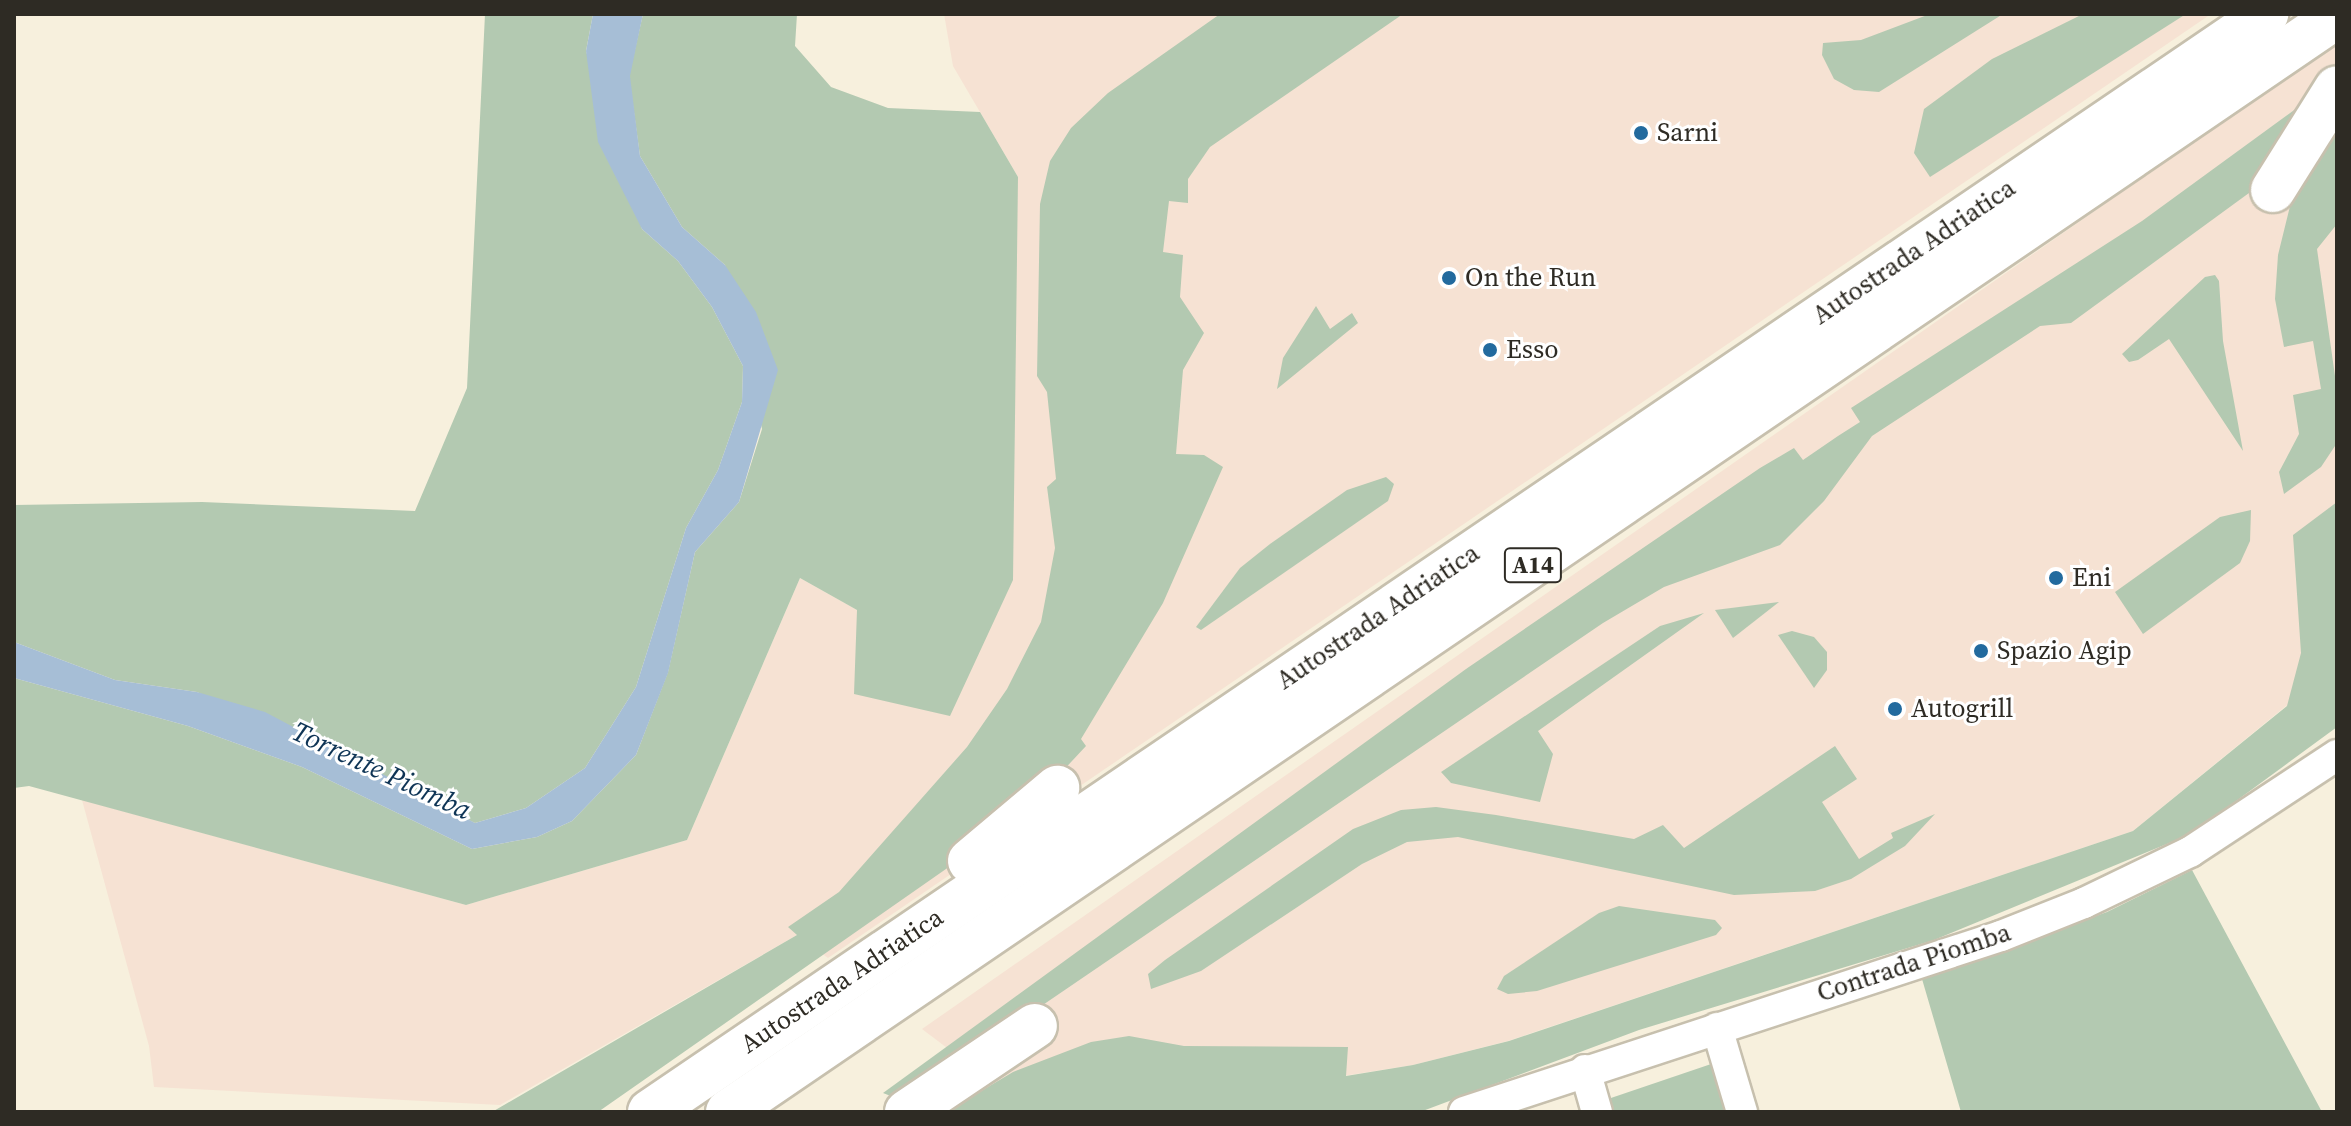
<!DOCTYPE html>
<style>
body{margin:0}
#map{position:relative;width:2351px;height:1126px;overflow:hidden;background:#f7f0dd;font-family:"Source Serif 4",serif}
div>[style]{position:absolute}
.commercial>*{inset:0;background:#f6e2d3}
.green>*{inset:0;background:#b3c9b1}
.water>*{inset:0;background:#a6bed6}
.roads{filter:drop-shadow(2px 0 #c7c0ae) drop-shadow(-2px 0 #c7c0ae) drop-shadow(0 2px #c7c0ae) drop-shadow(0 -2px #c7c0ae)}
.street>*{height:30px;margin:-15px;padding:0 15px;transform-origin:15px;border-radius:15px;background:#fff}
.highway>*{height:44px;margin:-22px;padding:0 22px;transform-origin:22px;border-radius:22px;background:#fff}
.dots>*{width:22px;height:22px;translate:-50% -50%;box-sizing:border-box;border:4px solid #fff;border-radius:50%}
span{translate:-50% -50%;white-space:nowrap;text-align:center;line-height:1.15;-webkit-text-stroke:6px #fff;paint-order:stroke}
.shield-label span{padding:2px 6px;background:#fff;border:2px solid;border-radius:6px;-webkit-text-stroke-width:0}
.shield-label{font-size:24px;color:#2e2b24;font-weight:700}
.poi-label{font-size:26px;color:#2e2b24}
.left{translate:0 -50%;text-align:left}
.street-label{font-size:26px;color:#2e2b24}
.water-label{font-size:28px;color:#0e3455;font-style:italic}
.frame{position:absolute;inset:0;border:16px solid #2e2b24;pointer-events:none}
</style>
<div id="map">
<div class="commercial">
<i style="clip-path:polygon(944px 14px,2211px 14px,828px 958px,797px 935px,500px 1105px,154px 1087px,149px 1046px,82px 800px,466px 905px,687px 840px,800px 578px,857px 610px,1018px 177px,953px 66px)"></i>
<i style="clip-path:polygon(2337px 42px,2337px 701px,2286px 706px,2133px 831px,1508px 1041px,1413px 1065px,1113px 1112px,1032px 1112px,922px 1029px)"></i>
</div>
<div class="green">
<i style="clip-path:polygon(485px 14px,593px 14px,586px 51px,642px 229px,678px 261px,712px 307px,743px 366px,742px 402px,718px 470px,686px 528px,636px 687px,585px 768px,526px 808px,475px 823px,197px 692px,115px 680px,14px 642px,14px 505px,202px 502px,415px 511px,467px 388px)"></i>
<i style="clip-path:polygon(643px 14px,797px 14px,795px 46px,831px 87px,888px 108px,980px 112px,1018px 177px,1013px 580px,950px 716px,854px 694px,857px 610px,800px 578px,687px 840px,466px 905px,29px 786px,14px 788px,14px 678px,188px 726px,302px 767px,472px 849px,537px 837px,572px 821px,636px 755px,668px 672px,695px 552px,739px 502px,762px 429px,725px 265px,682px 227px,640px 156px,629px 76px)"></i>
<i style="clip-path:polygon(1220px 14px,1403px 14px,1210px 147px,1188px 179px,1188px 203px,1169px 201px,1163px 252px,1183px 255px,1180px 297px,1204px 333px,1183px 370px,1176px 454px,1204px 455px,1223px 467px,1163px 603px,1081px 739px,1086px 746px,1030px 806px,966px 855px,598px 1112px,492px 1112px,797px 935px,788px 927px,839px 892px,967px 747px,1007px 689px,1041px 622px,1055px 548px,1047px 487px,1056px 479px,1047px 392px,1037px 376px,1040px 204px,1050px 161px,1071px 128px,1108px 93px)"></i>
<i style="clip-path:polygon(1930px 14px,2003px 14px,1879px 92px,1854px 90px,1834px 79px,1822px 55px,1823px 43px,1861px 40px)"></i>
<i style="clip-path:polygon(2083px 14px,2186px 14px,1930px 177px,1914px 153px,1924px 109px,1992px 59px)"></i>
<i style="clip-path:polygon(2330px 84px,2275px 174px,2071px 323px,2040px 326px,1872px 436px,1824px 501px,1780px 545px,1664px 587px,1603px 623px,924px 1086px,901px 1100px,883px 1093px,1466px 669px,1760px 468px,1794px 448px,1803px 460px,1838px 436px,1860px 422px,1851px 408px,2142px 221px)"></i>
<i style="clip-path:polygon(2337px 116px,2337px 224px,2317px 249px,2337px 390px,2337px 443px,2321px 467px,2284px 494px,2279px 472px,2299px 434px,2293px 395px,2321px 389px,2313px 341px,2284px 347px,2275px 299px,2278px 255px,2292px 198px)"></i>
<i style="clip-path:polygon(2215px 275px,2219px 281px,2223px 341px,2243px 451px,2169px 339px,2138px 360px,2129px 362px,2122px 354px,2205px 277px)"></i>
<i style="clip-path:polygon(1316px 306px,1330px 329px,1352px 313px,1358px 323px,1277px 389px,1283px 358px)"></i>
<i style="clip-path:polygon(1386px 477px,1394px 484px,1388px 501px,1201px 630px,1196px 627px,1240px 568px,1270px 544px,1347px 490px)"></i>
<i style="clip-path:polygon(2337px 502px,2337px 727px,2191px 834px,1934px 940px,1639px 1030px,1420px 1112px,946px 1112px,1013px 1072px,1091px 1042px,1129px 1036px,1184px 1046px,1348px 1047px,1346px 1076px,1413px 1065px,1509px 1041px,2133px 831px,2287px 706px,2301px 653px,2293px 535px)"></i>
<i style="clip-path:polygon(2251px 510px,2250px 541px,2240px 563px,2143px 634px,2115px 592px,2220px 517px)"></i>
<i style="clip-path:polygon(1779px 602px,1733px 638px,1715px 610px)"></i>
<i style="clip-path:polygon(1704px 613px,1538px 731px,1553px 754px,1540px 802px,1451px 783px,1441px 772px,1660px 626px)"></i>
<i style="clip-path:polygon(1792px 631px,1814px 637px,1827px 652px,1827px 670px,1814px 688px,1778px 635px)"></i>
<i style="clip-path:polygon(1835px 746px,1857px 779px,1822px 802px,1859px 859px,1893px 838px,1891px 833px,1935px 814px,1905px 846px,1851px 879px,1815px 891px,1734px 895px,1458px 837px,1407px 842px,1362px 864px,1201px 971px,1151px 989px,1148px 974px,1165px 960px,1353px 829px,1401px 810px,1436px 807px,1496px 815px,1634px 839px,1663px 825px,1684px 848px)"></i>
<i style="clip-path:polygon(2192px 870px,2322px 1112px,1961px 1112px,1922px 979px,2107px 912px)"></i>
<i style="clip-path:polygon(1619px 906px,1715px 920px,1722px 928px,1716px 935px,1537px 991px,1508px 994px,1497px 989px,1504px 976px,1599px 913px)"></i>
<i style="clip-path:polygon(1720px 1061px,1734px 1112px,1612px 1112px,1608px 1099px)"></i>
</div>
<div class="water">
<i style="clip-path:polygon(593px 14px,643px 14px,630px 76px,640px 156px,682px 227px,725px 265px,756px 312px,778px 370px,739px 502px,695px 552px,668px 673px,636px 755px,572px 821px,537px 837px,472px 849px,302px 767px,188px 726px,14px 678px,14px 642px,115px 680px,197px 692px,265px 712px,475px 823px,526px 808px,585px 768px,636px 687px,686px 528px,718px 470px,742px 402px,743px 366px,712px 307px,678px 261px,642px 229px,598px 142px,586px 51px)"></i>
</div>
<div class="roads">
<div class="street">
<i style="left:1717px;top:1028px;width:88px;rotate:73.4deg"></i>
<i style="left:1585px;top:1070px;width:44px;rotate:74.1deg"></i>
<i style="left:1464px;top:1112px;width:565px;rotate:-18.15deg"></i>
<i style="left:2001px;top:936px;width:89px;rotate:-21.7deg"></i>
<i style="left:2084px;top:903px;width:118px;rotate:-25.7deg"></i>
<i style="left:2190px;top:852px;width:176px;rotate:-33.4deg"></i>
</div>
<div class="highway">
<i style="left:2273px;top:190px;width:120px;rotate:-57.9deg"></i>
<i style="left:970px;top:861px;width:114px;rotate:-40deg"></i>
<i style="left:650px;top:1112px;width:1954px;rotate:-34.19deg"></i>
<i style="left:728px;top:1112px;width:1947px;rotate:-34.26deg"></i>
<i style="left:907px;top:1112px;width:154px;rotate:-33.9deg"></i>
</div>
</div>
<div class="dots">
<i style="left:1641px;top:133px;background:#226a9e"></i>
<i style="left:1449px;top:278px;background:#226a9e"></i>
<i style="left:1490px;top:350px;background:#226a9e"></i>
<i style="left:2056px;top:578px;background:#226a9e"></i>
<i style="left:1981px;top:651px;background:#226a9e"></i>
<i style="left:1895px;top:709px;background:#226a9e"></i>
</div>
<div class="shield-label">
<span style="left:1533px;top:565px">A14</span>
</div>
<div class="poi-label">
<span class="left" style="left:1657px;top:133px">Sarni</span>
<span class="left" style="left:1465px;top:278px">On the Run</span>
<span class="left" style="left:1506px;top:350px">Esso</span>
<span class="left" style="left:2072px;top:578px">Eni</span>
<span class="left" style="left:1997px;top:651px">Spazio Agip</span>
<span class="left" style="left:1911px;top:709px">Autogrill</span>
</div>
<div class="street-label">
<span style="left:1914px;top:252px;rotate:-34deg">Autostrada Adriatica</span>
<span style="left:1378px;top:617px;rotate:-34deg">Autostrada Adriatica</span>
<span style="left:1914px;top:963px;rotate:-18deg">Contrada Piomba</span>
<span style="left:842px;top:981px;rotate:-34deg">Autostrada Adriatica</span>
</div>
<div class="water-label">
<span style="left:382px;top:770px;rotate:25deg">Torrente Piomba</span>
</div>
<div class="frame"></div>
</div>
